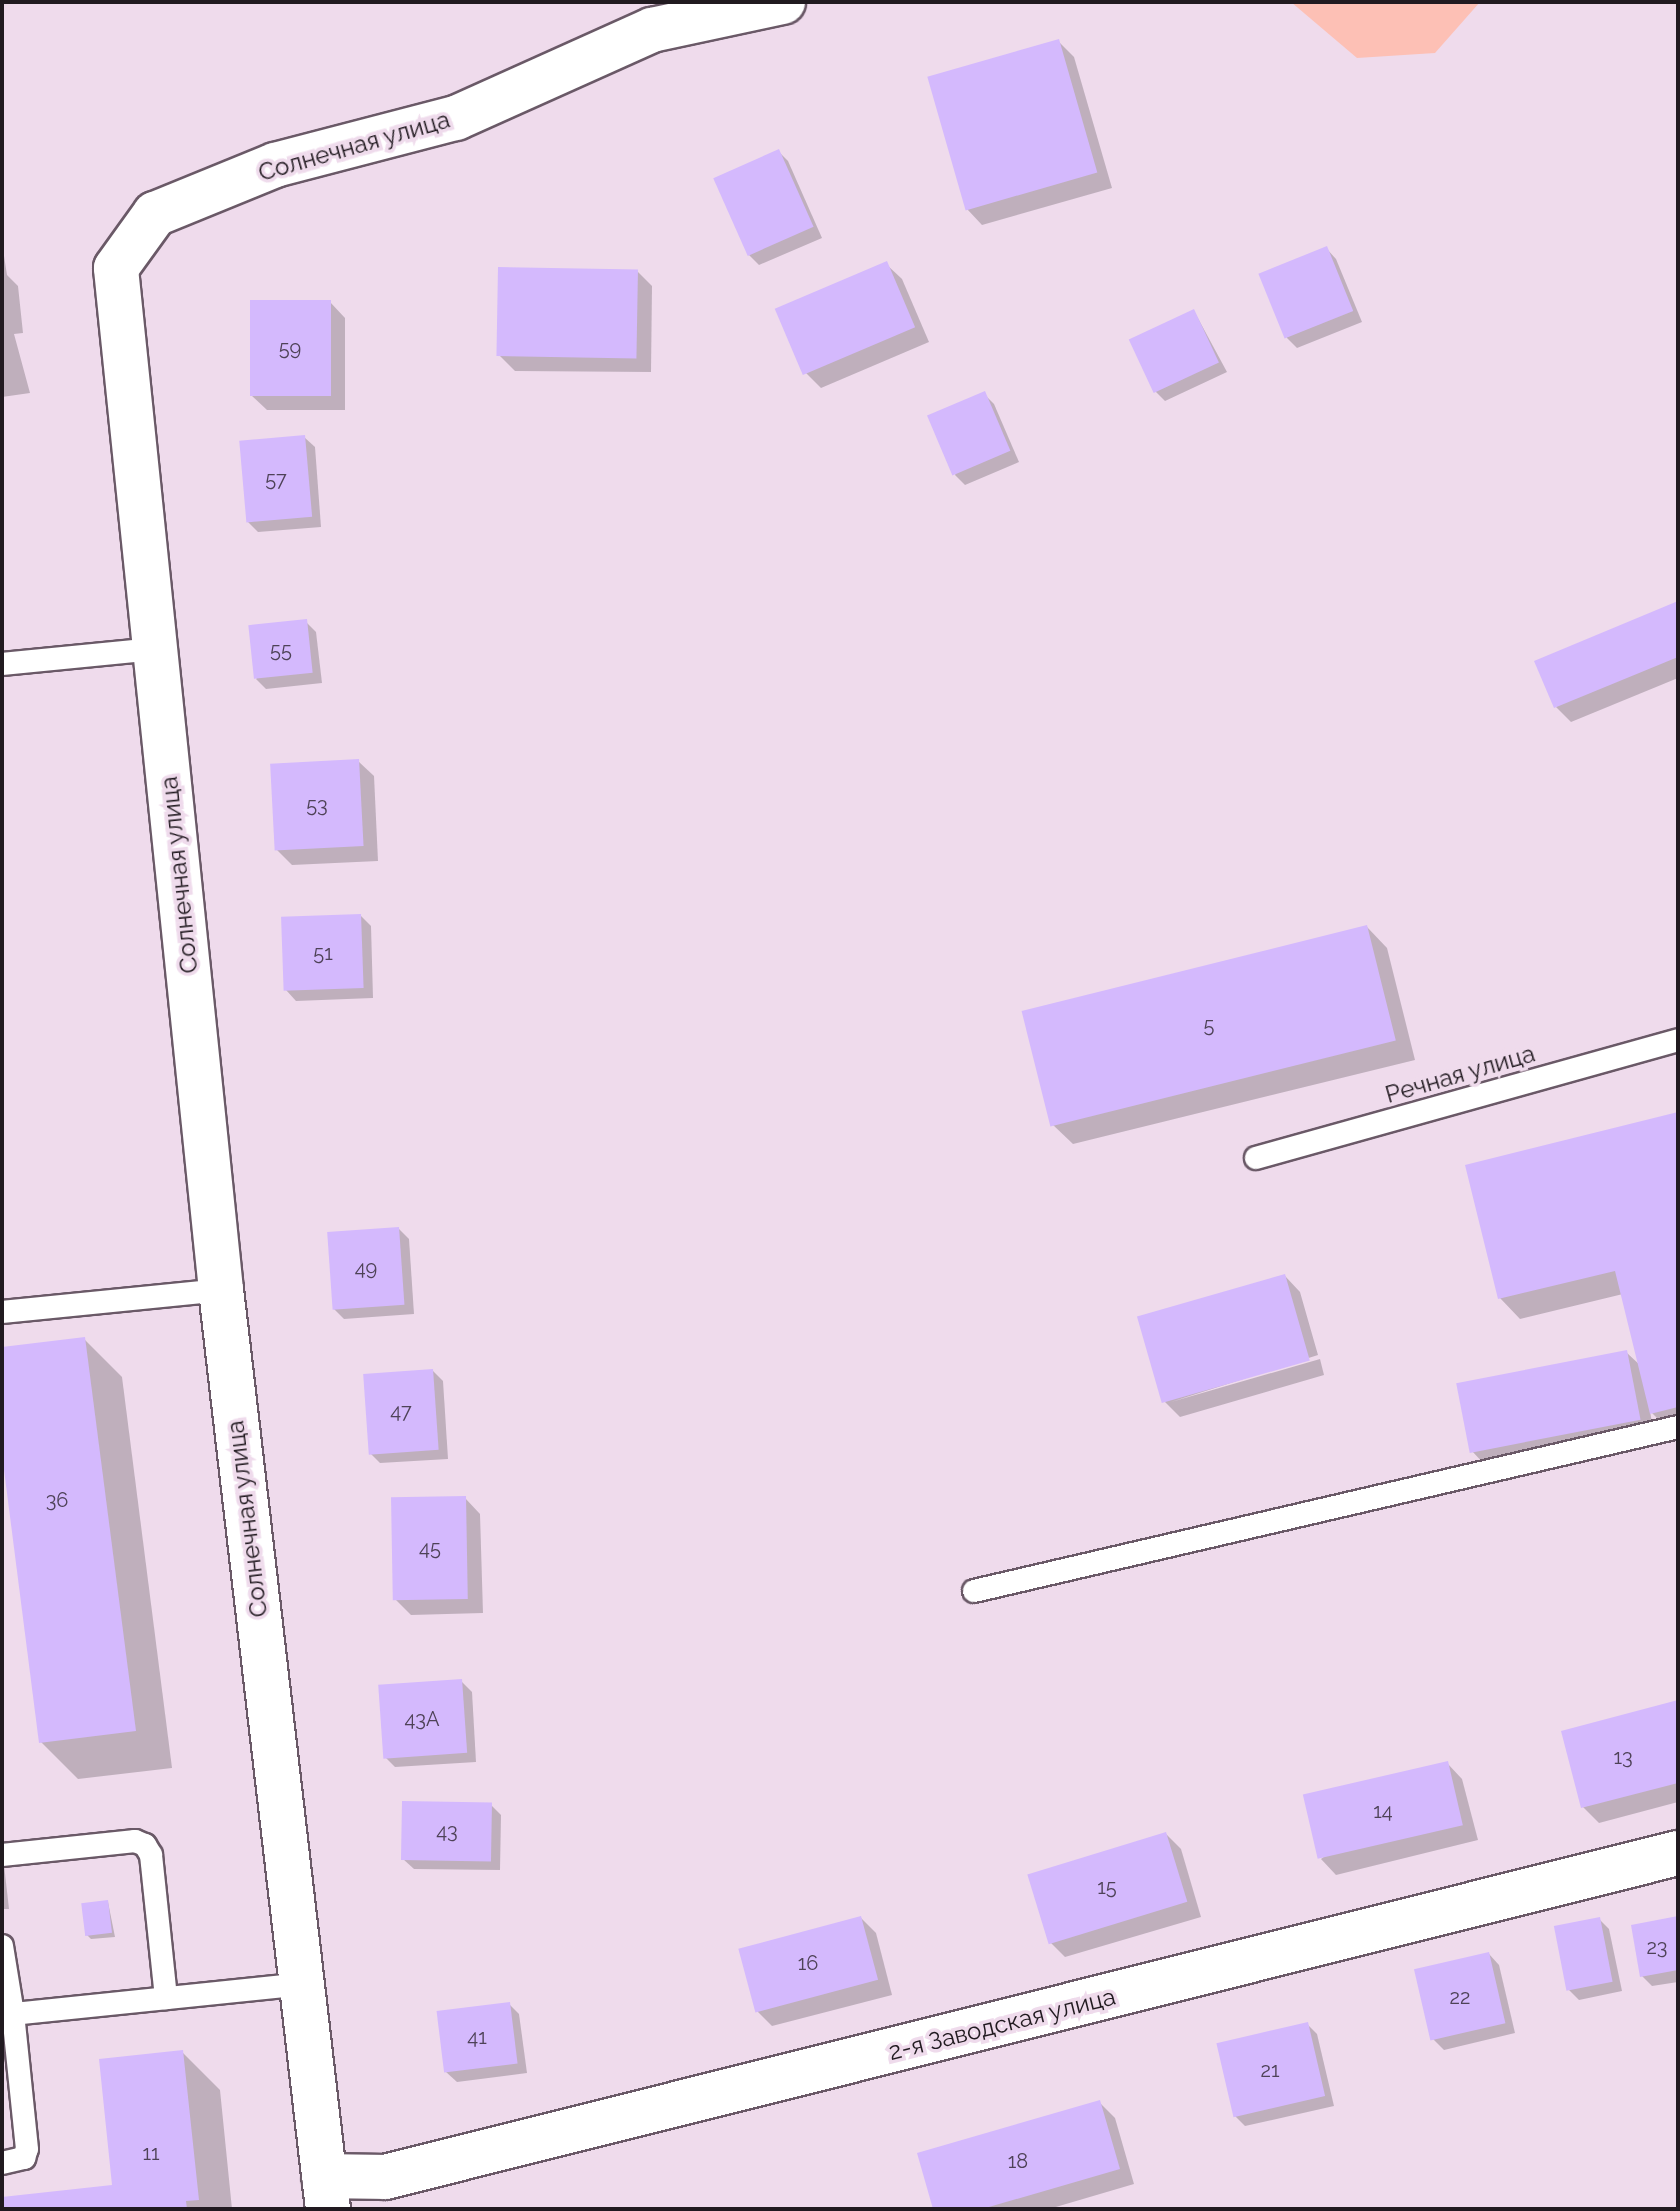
<!DOCTYPE html>
<meta charset="utf-8">
<style>
body{margin:0}
#map{position:relative;width:1680px;height:2211px;overflow:hidden;background:#efdbec;font-family:Raleway,sans-serif}
div>[style]{position:absolute}
.green>*{inset:0;background:#fdc0b5}
.shadow>*{inset:0;background:#0003}
.building>*{inset:0;background:#d4b9fd;transform-origin:0 0}
.roads{filter:drop-shadow(2px 0 #6a5967) drop-shadow(-2px 0 #6a5967) drop-shadow(0 2px #6a5967) drop-shadow(0 -2px #6a5967)}
.service>*{height:22px;margin:-11px;padding:0 11px;transform-origin:11px;border-radius:11px;background:#fff}
.minor>*{height:44px;margin:-22px;padding:0 22px;transform-origin:22px;border-radius:22px;background:#fff}
span{translate:-50% -50%;white-space:nowrap;text-align:center;line-height:1.15;-webkit-text-stroke:7px #efdbec;paint-order:stroke}
.number-label{font-size:20px;color:#4e4257}
.number-label span{-webkit-text-stroke-width:0}
.street-label{font-size:24px;color:#211a20}
.frame{position:absolute;inset:0;border:4px solid #211a20;pointer-events:none}
</style>
<div id="map">
<div class="green">
<i style="clip-path:polygon(1291px 2px,1480px 2px,1435px 53px,1357px 58px)"></i>
</div>
<div class="shadow">
<i style="clip-path:polygon(1059px 42px,1074px 57px,1112px 188px,982px 225px,967px 209px)"></i>
<i style="clip-path:polygon(778px 151px,788px 161px,822px 238px,759px 265px,749px 255px)"></i>
<i style="clip-path:polygon(2px 243px,7px 275px,18px 286px,23px 333px,14px 334px,30px 393px,2px 397px)"></i>
<i style="clip-path:polygon(1326px 248px,1336px 259px,1362px 322px,1297px 348px,1287px 338px,1261px 275px)"></i>
<i style="clip-path:polygon(886px 264px,902px 279px,929px 342px,821px 388px,806px 373px)"></i>
<i style="clip-path:polygon(637px 271px,652px 286px,651px 372px,515px 371px,499px 355px)"></i>
<i style="clip-path:polygon(330px 302px,345px 318px,345px 410px,267px 410px,251px 395px)"></i>
<i style="clip-path:polygon(1194px 311px,1227px 372px,1165px 401px,1155px 391px)"></i>
<i style="clip-path:polygon(984px 394px,994px 404px,1019px 462px,965px 485px,955px 475px)"></i>
<i style="clip-path:polygon(304px 437px,315px 447px,321px 527px,258px 532px,248px 522px)"></i>
<i style="clip-path:polygon(1678px 603px,1678px 678px,1571px 722px,1556px 707px)"></i>
<i style="clip-path:polygon(306px 622px,316px 632px,322px 683px,266px 689px,256px 679px)"></i>
<i style="clip-path:polygon(358px 761px,374px 776px,378px 861px,292px 865px,277px 850px)"></i>
<i style="clip-path:polygon(361px 916px,371px 926px,373px 998px,296px 1001px,286px 990px)"></i>
<i style="clip-path:polygon(1367px 927px,1387px 948px,1415px 1060px,1073px 1144px,1052px 1124px)"></i>
<i style="clip-path:polygon(1678px 1114px,1678px 1432px,1672px 1433px,1650px 1411px,1654px 1435px,1486px 1466px,1471px 1450px,1627px 1353px,1641px 1366px,1623px 1294px,1520px 1319px,1500px 1298px)"></i>
<i style="clip-path:polygon(399px 1229px,409px 1239px,414px 1314px,344px 1319px,334px 1309px)"></i>
<i style="clip-path:polygon(1285px 1276px,1300px 1292px,1318px 1355px,1171px 1402px,1320px 1359px,1324px 1375px,1180px 1417px,1164px 1401px)"></i>
<i style="clip-path:polygon(84px 1339px,122px 1377px,172px 1768px,78px 1779px,41px 1742px,2px 1436px,2px 1349px)"></i>
<i style="clip-path:polygon(433px 1371px,443px 1381px,448px 1459px,380px 1463px,370px 1453px)"></i>
<i style="clip-path:polygon(465px 1498px,480px 1514px,483px 1613px,411px 1615px,396px 1600px)"></i>
<i style="clip-path:polygon(461px 1681px,472px 1692px,476px 1762px,395px 1767px,385px 1757px)"></i>
<i style="clip-path:polygon(1678px 1702px,1678px 1802px,1599px 1823px,1583px 1807px)"></i>
<i style="clip-path:polygon(1447px 1763px,1462px 1779px,1478px 1840px,1336px 1875px,1321px 1859px)"></i>
<i style="clip-path:polygon(491px 1805px,501px 1815px,500px 1870px,414px 1869px,403px 1859px)"></i>
<i style="clip-path:polygon(1166px 1834px,1181px 1849px,1201px 1917px,1065px 1957px,1049px 1941px)"></i>
<i style="clip-path:polygon(2px 1847px,9px 1909px,2px 1909px)"></i>
<i style="clip-path:polygon(108px 1902px,115px 1937px,91px 1939px,86px 1934px)"></i>
<i style="clip-path:polygon(861px 1918px,876px 1933px,892px 1995px,772px 2026px,756px 2010px)"></i>
<i style="clip-path:polygon(1678px 1918px,1678px 1982px,1652px 1986px,1642px 1976px)"></i>
<i style="clip-path:polygon(1599px 1919px,1609px 1929px,1622px 1991px,1579px 2000px,1569px 1990px)"></i>
<i style="clip-path:polygon(1489px 1954px,1499px 1965px,1515px 2033px,1444px 2050px,1433px 2039px)"></i>
<i style="clip-path:polygon(509px 2004px,519px 2014px,527px 2073px,457px 2082px,446px 2072px)"></i>
<i style="clip-path:polygon(1307px 2024px,1317px 2034px,1334px 2106px,1245px 2126px,1235px 2116px)"></i>
<i style="clip-path:polygon(182px 2052px,220px 2090px,232px 2209px,2px 2209px,2px 2199px,114px 2187px)"></i>
<i style="clip-path:polygon(1099px 2102px,1115px 2118px,1134px 2184px,1049px 2209px,935px 2209px)"></i>
</div>
<div class="building">
<i style="left:1059px;top:39px;width:139px;height:137px;rotate:74deg"></i>
<i style="left:779px;top:149px;width:85px;height:72px;rotate:66deg"></i>
<i style="left:1327px;top:246px;width:70px;height:74px;rotate:68deg"></i>
<i style="left:887px;top:261px;width:72px;height:122px;rotate:67deg"></i>
<i style="left:498px;top:267px;width:140px;height:89px;rotate:1deg"></i>
<i style="left:250px;top:300px;width:81px;height:96px"></i>
<i style="left:1194px;top:309px;width:59px;height:72px;rotate:65deg"></i>
<i style="left:985px;top:391px;width:65px;height:63px;rotate:67deg"></i>
<i style="left:305px;top:435px;width:82px;height:66px;rotate:85deg"></i>
<i style="clip-path:polygon(1678px 601px,1678px 657px,1554px 708px,1534px 661px)"></i>
<i style="left:307px;top:619px;width:54px;height:59px;rotate:84deg"></i>
<i style="left:359px;top:759px;width:87px;height:89px;rotate:87deg"></i>
<i style="left:361px;top:914px;width:74px;height:80px;rotate:88deg"></i>
<i style="left:1367px;top:925px;width:119px;height:356px;rotate:76deg"></i>
<i style="clip-path:polygon(1678px 1112px,1678px 1407px,1650px 1414px,1615px 1271px,1498px 1299px,1465px 1165px)"></i>
<i style="left:399px;top:1227px;width:78px;height:72px;rotate:86deg"></i>
<i style="left:1285px;top:1274px;width:90px;height:154px;rotate:74deg"></i>
<i style="clip-path:polygon(85px 1337px,136px 1731px,39px 1743px,2px 1454px,2px 1347px)"></i>
<i style="left:1627px;top:1350px;width:71px;height:174px;rotate:79deg"></i>
<i style="left:433px;top:1369px;width:81px;height:70px;rotate:86deg"></i>
<i style="left:466px;top:1496px;width:103px;height:75px;rotate:89deg"></i>
<i style="left:462px;top:1679px;width:74px;height:84px;rotate:86deg"></i>
<i style="clip-path:polygon(1678px 1700px,1678px 1783px,1581px 1808px,1561px 1731px)"></i>
<i style="left:1448px;top:1761px;width:66px;height:149px;rotate:77deg"></i>
<i style="left:402px;top:1801px;width:90px;height:59px;rotate:1deg"></i>
<i style="left:1166px;top:1832px;width:73px;height:145px;rotate:73deg"></i>
<i style="left:108px;top:1900px;width:33px;height:27px;rotate:83deg"></i>
<i style="left:861px;top:1916px;width:66px;height:127px;rotate:75deg"></i>
<i style="clip-path:polygon(1678px 1916px,1678px 1970px,1640px 1977px,1631px 1925px)"></i>
<i style="left:1600px;top:1917px;width:66px;height:47px;rotate:79deg"></i>
<i style="left:1489px;top:1952px;width:73px;height:77px;rotate:77deg"></i>
<i style="left:510px;top:2002px;width:62px;height:74px;rotate:83deg"></i>
<i style="left:1308px;top:2022px;width:76px;height:94px;rotate:77deg"></i>
<i style="clip-path:polygon(183px 2050px,199px 2200px,186px 2201px,187px 2209px,2px 2209px,2px 2197px,112px 2185px,99px 2059px)"></i>
<i style="clip-path:polygon(1100px 2100px,1120px 2169px,982px 2209px,933px 2209px,917px 2153px)"></i>
</div>
<div class="roads">
<div class="service">
<i style="left:2px;top:664px;width:155px;rotate:-5.6deg"></i>
<i style="left:1256px;top:1158px;width:438px;rotate:-15.6deg"></i>
<i style="left:2px;top:1312px;width:220px;rotate:-5.7deg"></i>
<i style="left:974px;top:1591px;width:723px;rotate:-13.11deg"></i>
<i style="left:2px;top:1855px;width:134px;rotate:-6deg"></i>
<i style="left:135px;top:1841px;width:11px;rotate:22deg"></i>
<i style="left:145px;top:1845px;width:12px;rotate:59deg"></i>
<i style="left:151px;top:1855px;width:144px;rotate:84deg"></i>
<i style="left:2px;top:1946px;width:69px;rotate:80.8deg"></i>
<i style="left:2px;top:2163px;width:23px;rotate:-13deg"></i>
<i style="left:24px;top:2158px;width:9px;rotate:-72deg"></i>
<i style="left:27px;top:2149px;width:136px;rotate:-95.9deg"></i>
<i style="left:13px;top:2014px;width:291px;rotate:-5.9deg"></i>
</div>
<div class="minor">
<i style="left:324px;top:2176px;width:61px;rotate:0.9deg"></i>
<i style="left:385px;top:2177px;width:1333px;rotate:-14.07deg"></i>
<i style="left:328px;top:2209px;width:925px;rotate:-96.64deg"></i>
<i style="left:221px;top:1290px;width:1027px;rotate:-95.87deg"></i>
<i style="left:116px;top:268px;width:67px;rotate:-54.2deg"></i>
<i style="left:155px;top:214px;width:130px;rotate:-22.2deg"></i>
<i style="left:275px;top:165px;width:187px;rotate:-14.6deg"></i>
<i style="left:456px;top:118px;width:215px;rotate:-24.2deg"></i>
<i style="left:652px;top:30px;width:134px;rotate:-12.1deg"></i>
</div>
</div>
<div class="number-label">
<span style="left:290px;top:348px">59</span>
<span style="left:276px;top:479px">57</span>
<span style="left:281px;top:650px">55</span>
<span style="left:317px;top:805px">53</span>
<span style="left:323px;top:953px">51</span>
<span style="left:1209px;top:1025px">5</span>
<span style="left:366px;top:1268px">49</span>
<span style="left:401px;top:1411px">47</span>
<span style="left:57px;top:1500px">36</span>
<span style="left:430px;top:1548px">45</span>
<span style="left:422px;top:1719px">43А</span>
<span style="left:1623px;top:1757px">13</span>
<span style="left:1383px;top:1811px">14</span>
<span style="left:447px;top:1831px">43</span>
<span style="left:1107px;top:1887px">15</span>
<span style="left:1657px;top:1947px">23</span>
<span style="left:808px;top:1963px">16</span>
<span style="left:1460px;top:1997px">22</span>
<span style="left:477px;top:2037px">41</span>
<span style="left:1270px;top:2070px">21</span>
<span style="left:151px;top:2153px">11</span>
<span style="left:1018px;top:2161px">18</span>
</div>
<div class="street-label">
<span style="left:354px;top:146px;rotate:-16deg">Солнечная улица</span>
<span style="left:179px;top:875px;rotate:-96deg">Солнечная улица</span>
<span style="left:1460px;top:1074px;rotate:-16deg">Речная улица</span>
<span style="left:247px;top:1519px;rotate:-97deg">Солнечная улица</span>
<span style="left:1002px;top:2024px;rotate:-14deg">2-я Заводская улица</span>
</div>
<div class="frame"></div>
</div>
